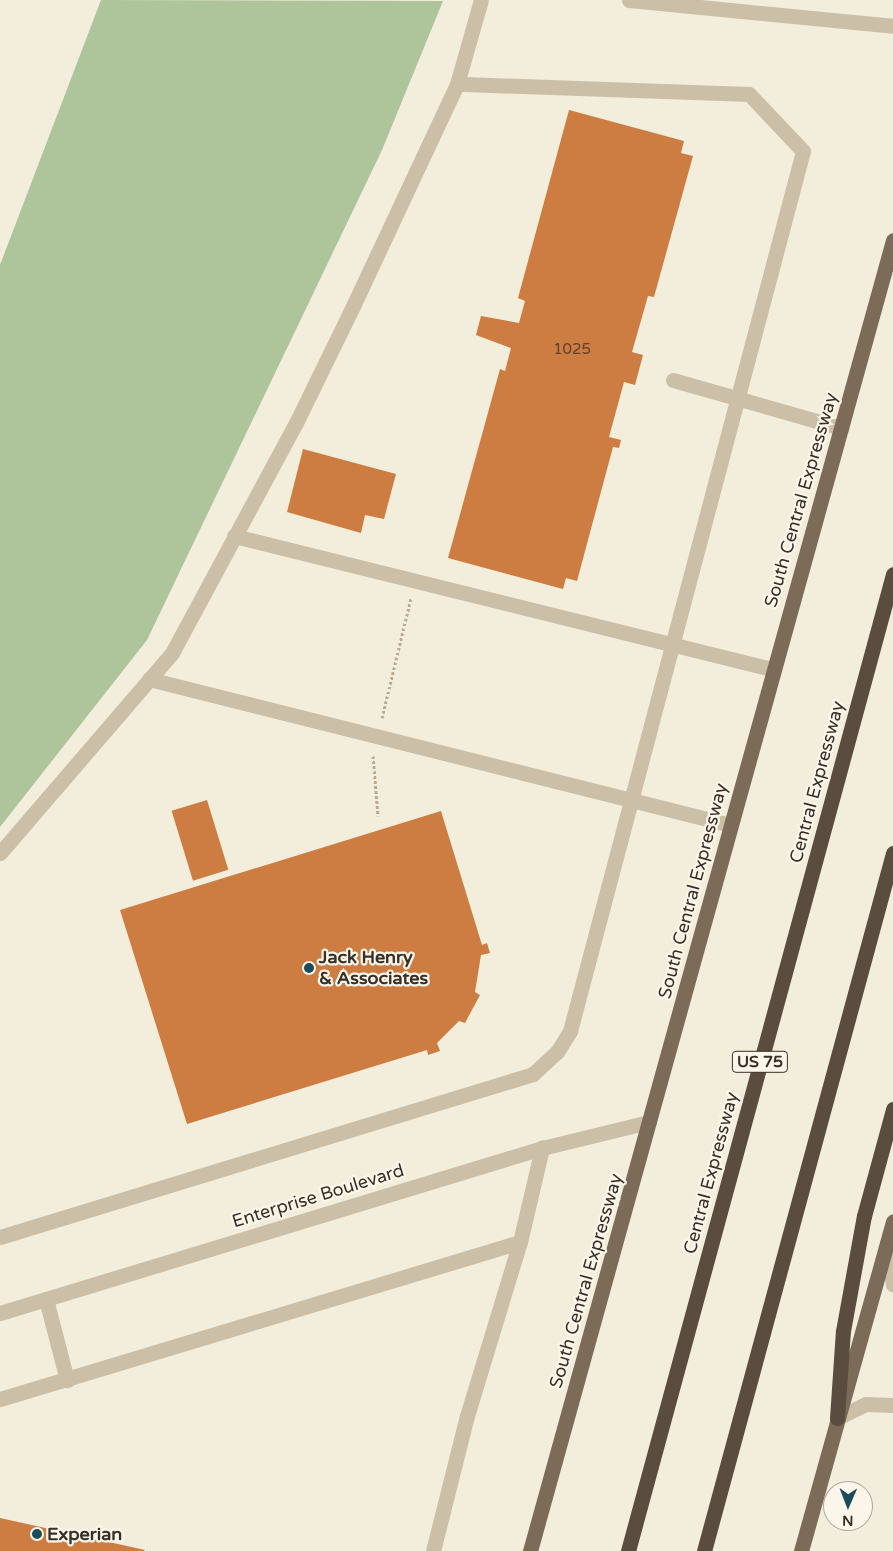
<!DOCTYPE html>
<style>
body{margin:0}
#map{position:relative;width:893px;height:1551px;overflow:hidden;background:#f3eddc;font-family:"Varela Round",sans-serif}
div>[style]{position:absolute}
.green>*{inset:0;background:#aec49b}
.building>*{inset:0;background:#cd7d41;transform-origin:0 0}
.path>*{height:3px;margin-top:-1.5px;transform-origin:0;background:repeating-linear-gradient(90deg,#b8a991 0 2.5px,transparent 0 5px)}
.minor>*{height:15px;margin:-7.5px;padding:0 7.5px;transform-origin:7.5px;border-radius:7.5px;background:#ccbfa7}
.major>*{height:15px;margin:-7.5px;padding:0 7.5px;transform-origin:7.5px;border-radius:7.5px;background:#7b6b58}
.highway>*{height:15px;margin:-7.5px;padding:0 7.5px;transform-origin:7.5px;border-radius:7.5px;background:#5a4c3e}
.dots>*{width:14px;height:14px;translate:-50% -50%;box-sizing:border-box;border:2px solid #fbf6e9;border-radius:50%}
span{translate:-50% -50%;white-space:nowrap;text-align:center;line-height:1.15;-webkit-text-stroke:4.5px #fbf6e9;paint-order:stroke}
.number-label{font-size:15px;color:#5d432e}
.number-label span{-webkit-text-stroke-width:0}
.shield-label span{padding:1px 4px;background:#fbf6e9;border:1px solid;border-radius:4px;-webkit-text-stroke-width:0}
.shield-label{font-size:16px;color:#383028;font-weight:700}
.street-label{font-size:18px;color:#383028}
.poi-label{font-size:18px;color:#383028;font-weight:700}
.left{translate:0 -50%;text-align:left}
.north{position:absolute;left:823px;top:1481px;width:50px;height:50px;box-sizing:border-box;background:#fbf6e9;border:1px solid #ada79c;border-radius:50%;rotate:181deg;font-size:14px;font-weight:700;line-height:20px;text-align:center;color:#383028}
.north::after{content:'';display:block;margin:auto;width:18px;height:22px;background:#1b4c5c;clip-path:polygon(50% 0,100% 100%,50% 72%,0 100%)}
</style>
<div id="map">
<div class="green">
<i style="clip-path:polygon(101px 0,443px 1px,382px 150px,147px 640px,0 827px,0 265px)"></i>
</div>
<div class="building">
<i style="clip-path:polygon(569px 110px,684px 141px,681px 153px,693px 156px,654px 297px,648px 296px,632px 352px,643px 355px,635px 385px,624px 382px,609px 437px,621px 440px,619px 448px,613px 447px,577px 581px,566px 578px,563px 589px,448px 558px,500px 369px,505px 371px,511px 348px,476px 335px,481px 316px,519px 323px,525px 301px,518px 298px)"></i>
<i style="clip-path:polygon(303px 449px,396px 474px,384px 519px,365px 515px,361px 533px,287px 512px)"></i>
<i style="left:207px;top:800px;width:73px;height:37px;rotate:73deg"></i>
<i style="clip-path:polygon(441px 811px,482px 945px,487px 943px,490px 953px,481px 955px,475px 992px,480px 995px,465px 1023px,459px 1021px,437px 1043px,440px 1051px,428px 1055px,427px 1050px,187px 1124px,120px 910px)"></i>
<i style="clip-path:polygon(0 1518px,145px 1550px,144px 1551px,0 1551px)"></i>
</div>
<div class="path">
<i style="left:382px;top:718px;width:123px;rotate:-76.4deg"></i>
<i style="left:373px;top:756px;width:60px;rotate:85.2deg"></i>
</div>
<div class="minor">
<i style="left:629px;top:0;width:265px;rotate:5.6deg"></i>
<i style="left:673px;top:380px;width:175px;rotate:15.9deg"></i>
<i style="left:234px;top:536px;width:554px;rotate:13.89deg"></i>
<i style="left:149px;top:679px;width:600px;rotate:14.08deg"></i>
<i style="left:0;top:853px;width:264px;rotate:-49.3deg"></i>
<i style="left:172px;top:653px;width:261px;rotate:-61.7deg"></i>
<i style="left:296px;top:423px;width:132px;rotate:-64deg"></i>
<i style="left:354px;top:304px;width:243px;rotate:-64.9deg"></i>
<i style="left:457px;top:84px;width:87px;rotate:-74.1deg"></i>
<i style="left:0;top:1237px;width:557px;rotate:-17deg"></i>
<i style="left:533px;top:1074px;width:33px;rotate:-43deg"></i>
<i style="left:557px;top:1052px;width:25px;rotate:-58deg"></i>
<i style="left:570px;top:1031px;width:910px;rotate:-75.17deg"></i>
<i style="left:803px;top:151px;width:79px;rotate:-133.5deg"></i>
<i style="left:749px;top:94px;width:292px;rotate:-178deg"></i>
<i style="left:887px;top:1243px;width:42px;rotate:81.9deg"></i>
<i style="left:46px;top:1299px;width:84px;rotate:75.5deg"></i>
<i style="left:0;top:1313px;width:567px;rotate:-16.93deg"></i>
<i style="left:542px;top:1148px;width:110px;rotate:-13.7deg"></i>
<i style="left:0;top:1399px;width:543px;rotate:-16.8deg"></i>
<i style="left:837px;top:1418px;width:32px;rotate:-26deg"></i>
<i style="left:866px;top:1404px;width:27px;rotate:2deg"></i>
<i style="left:433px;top:1551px;width:139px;rotate:-75.9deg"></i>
<i style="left:467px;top:1416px;width:182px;rotate:-73.1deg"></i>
<i style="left:520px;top:1242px;width:97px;rotate:-76.8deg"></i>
</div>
<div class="major">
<i style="left:530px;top:1551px;width:1360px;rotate:-74.52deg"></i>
<i style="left:801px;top:1551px;width:342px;rotate:-74.4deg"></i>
</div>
<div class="highway">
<i style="left:837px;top:1418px;width:87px;rotate:-86.1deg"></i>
<i style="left:843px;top:1331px;width:117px;rotate:-79.7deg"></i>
<i style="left:864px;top:1216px;width:111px;rotate:-74.8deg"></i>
<i style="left:628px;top:1551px;width:1012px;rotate:-74.82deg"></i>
<i style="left:704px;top:1551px;width:723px;rotate:-74.85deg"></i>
</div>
<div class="dots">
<i style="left:309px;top:968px;background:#1b4c5c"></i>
<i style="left:37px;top:1534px;background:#1b4c5c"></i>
</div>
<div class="number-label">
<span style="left:572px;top:350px">1025</span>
</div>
<div class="shield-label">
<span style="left:760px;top:1062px">US 75</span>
</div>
<div class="street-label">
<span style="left:801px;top:500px;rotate:-74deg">South Central Expressway</span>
<span style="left:817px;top:782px;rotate:-75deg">Central Expressway</span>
<span style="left:693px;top:891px;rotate:-75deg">South Central Expressway</span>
<span style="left:711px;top:1173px;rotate:-75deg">Central Expressway</span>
<span style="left:318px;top:1196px;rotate:-17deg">Enterprise Boulevard</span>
<span style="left:586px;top:1281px;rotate:-74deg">South Central Expressway</span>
</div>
<div class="poi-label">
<span class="left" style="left:319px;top:968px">Jack Henry<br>&amp; Associates</span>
<span class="left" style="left:47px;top:1534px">Experian</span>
</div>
<div class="north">N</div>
</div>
